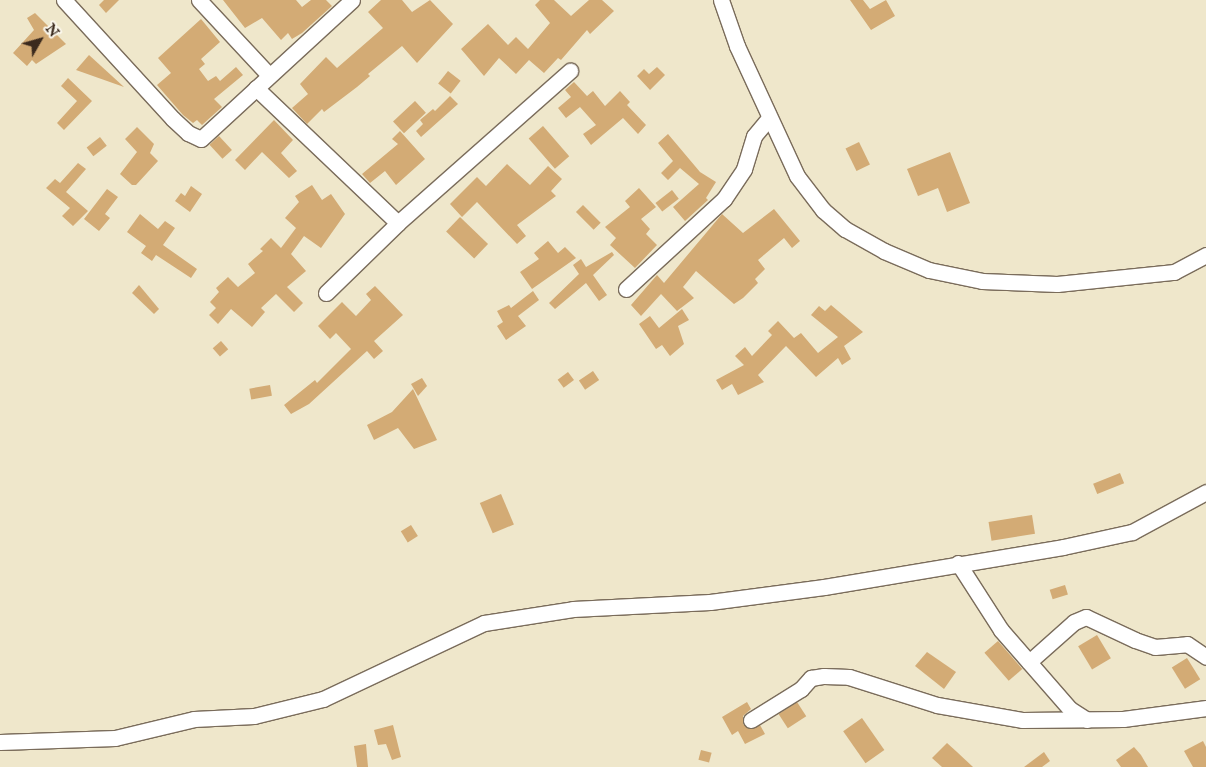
<!DOCTYPE html>
<style>
body{margin:0}
#map{position:relative;width:1206px;height:767px;overflow:hidden;background:#efe7cb;font-family:"IM FELL English",serif}
div>[style]{position:absolute}
.building>*{inset:0;background:#d3ab75;transform-origin:0 0}
.roads{filter:drop-shadow(1px 0 #7a6c5b) drop-shadow(-1px 0 #7a6c5b) drop-shadow(0 1px #7a6c5b) drop-shadow(0 -1px #7a6c5b)}
.minor>*{height:15px;margin:-7.5px;padding:0 7.5px;transform-origin:7.5px;border-radius:7.5px;background:#fff}
span{translate:-50% -50%;white-space:nowrap;text-align:center;line-height:1.15;-webkit-text-stroke:4px #fbf7ec;paint-order:stroke}
.north{position:absolute;left:15px;top:15px;width:50px;height:50px;-webkit-text-stroke:4px #fbf7ec;paint-order:stroke;rotate:52deg;font-size:14px;font-weight:700;line-height:20px;text-align:center;color:#3b2a1e}
.north::after{content:'';display:block;margin:auto;width:18px;height:22px;background:#3b2a1e;clip-path:polygon(50% 0,100% 100%,50% 72%,0 100%)}
</style>
<div id="map">
<div class="building">
<i style="clip-path:polygon(104px 0,119px 0,106px 13px,99px 5px)"></i>
<i style="clip-path:polygon(223px 0,296px 0,302px 7px,311px 0,326px 0,332px 6px,302px 33px,292px 39px,288px 33px,281px 40px,262px 18px,245px 28px)"></i>
<i style="clip-path:polygon(381px 0,402px 0,412px 12px,430px 0,453px 24px,417px 63px,402px 46px,368px 74px,370px 76px,357px 87px,324px 112px,322px 109px,307px 124px,292px 108px,308px 94px,300px 84px,326px 57px,337px 68px,383px 28px,368px 12px)"></i>
<i style="clip-path:polygon(540px 0,554px 0,571px 16px,589px 0,602px 0,614px 11px,590px 34px,587px 30px,561px 60px,558px 58px,544px 73px,529px 60px,516px 74px,499px 58px,484px 76px,461px 49px,488px 24px,508px 45px,516px 37px,528px 49px,550px 23px,535px 5px)"></i>
<i style="clip-path:polygon(850px 0,863px 0,870px 9px,886px 0,895px 16px,871px 30px)"></i>
<i style="clip-path:polygon(35px 13px,66px 44px,36px 64px,32px 60px,27px 66px,13px 53px,34px 30px,27px 18px)"></i>
<i style="clip-path:polygon(201px 19px,220px 42px,201px 59px,205px 64px,199px 69px,208px 81px,216px 76px,220px 81px,236px 67px,243px 75px,214px 99px,222px 107px,202px 125px,197px 120px,193px 123px,183px 115px,157px 85px,171px 73px,158px 58px)"></i>
<i style="clip-path:polygon(89px 55px,124px 87px,76px 70px)"></i>
<i style="clip-path:polygon(657px 67px,665px 75px,650px 90px,637px 76px,644px 69px,649px 74px)"></i>
<i style="left:448px;top:71px;width:16px;height:16px;rotate:38deg"></i>
<i style="clip-path:polygon(68px 78px,92px 101px,64px 130px,57px 123px,77px 101px,61px 86px)"></i>
<i style="clip-path:polygon(574px 82px,587px 96px,593px 91px,605px 106px,620px 91px,630px 102px,627px 105px,646px 125px,638px 134px,623px 118px,591px 145px,583px 134px,596px 125px,580px 107px,566px 118px,558px 108px,571px 97px,565px 90px)"></i>
<i style="clip-path:polygon(450px 96px,458px 104px,421px 137px,416px 131px,423px 124px,420px 120px,433px 109px,435px 111px)"></i>
<i style="left:415px;top:101px;width:16px;height:30px;rotate:47deg"></i>
<i style="clip-path:polygon(274px 120px,293px 140px,281px 153px,297px 171px,289px 178px,262px 152px,245px 170px,235px 160px)"></i>
<i style="left:543px;top:126px;width:40px;height:19px;rotate:49deg"></i>
<i style="clip-path:polygon(137px 127px,154px 144px,150px 153px,158px 161px,136px 185px,132px 185px,120px 174px,137px 152px,125px 139px)"></i>
<i style="clip-path:polygon(400px 131px,425px 159px,396px 185px,385px 171px,370px 183px,362px 174px,398px 144px,392px 139px)"></i>
<i style="clip-path:polygon(668px 134px,700px 172px,716px 182px,706px 198px,708px 200px,685px 221px,673px 207px,699px 184px,680px 168px,668px 180px,661px 173px,673px 161px,658px 143px)"></i>
<i style="left:219px;top:136px;width:19px;height:13px;rotate:47deg"></i>
<i style="left:100px;top:137px;width:11px;height:17px;rotate:52deg"></i>
<i style="left:859px;top:142px;width:25px;height:15px;rotate:64deg"></i>
<i style="clip-path:polygon(950px 152px,970px 203px,947px 212px,938px 188px,918px 196px,907px 169px)"></i>
<i style="clip-path:polygon(78px 163px,86px 169px,66px 192px,88px 211px,73px 226px,62px 216px,70px 208px,46px 188px,55px 179px,60px 183px)"></i>
<i style="clip-path:polygon(507px 164px,530px 185px,548px 166px,562px 179px,551px 191px,556px 196px,517px 225px,526px 236px,517px 244px,477px 202px,462px 217px,450px 204px,477px 177px,486px 186px)"></i>
<i style="clip-path:polygon(312px 185px,322px 200px,331px 194px,345px 214px,321px 248px,304px 236px,291px 254px,306px 271px,287px 287px,303px 303px,294px 312px,276px 294px,261px 308px,265px 312px,252px 327px,231px 309px,218px 324px,209px 315px,216px 308px,210px 302px,219px 292px,216px 288px,228px 277px,238px 287px,255px 273px,248px 264px,263px 251px,260px 249px,271px 238px,281px 248px,296px 228px,285px 218px,299px 202px,295px 196px)"></i>
<i style="clip-path:polygon(191px 186px,202px 194px,190px 212px,175px 201px,181px 193px,185px 196px)"></i>
<i style="clip-path:polygon(639px 188px,656px 207px,641px 219px,650px 229px,646px 234px,657px 245px,635px 268px,610px 245px,616px 238px,605px 227px,630px 207px,625px 201px)"></i>
<i style="clip-path:polygon(107px 189px,118px 197px,105px 214px,110px 218px,99px 231px,84px 219px)"></i>
<i style="left:672px;top:190px;width:11px;height:21px;rotate:52deg"></i>
<i style="left:583px;top:205px;width:25px;height:10px;rotate:45deg"></i>
<i style="clip-path:polygon(774px 209px,800px 241px,792px 248px,784px 238px,758px 260px,765px 269px,755px 279px,758px 283px,743px 298px,734px 304px,696px 271px,683px 287px,694px 298px,677px 311px,661px 294px,641px 316px,631px 305px,657px 275px,664px 283px,722px 214px,743px 233px)"></i>
<i style="clip-path:polygon(140px 214px,158px 229px,165px 221px,175px 228px,163px 245px,197px 269px,191px 278px,156px 255px,152px 261px,141px 253px,146px 246px,127px 232px)"></i>
<i style="left:460px;top:217px;width:39px;height:20px;rotate:44deg"></i>
<i style="clip-path:polygon(548px 241px,558px 253px,565px 247px,576px 258px,532px 289px,520px 272px,539px 259px,534px 253px)"></i>
<i style="clip-path:polygon(612px 252px,614px 255px,593px 275px,607px 295px,599px 301px,586px 283px,555px 309px,549px 303px,579px 274px,573px 265px,581px 259px,586px 267px)"></i>
<i style="clip-path:polygon(139px 285px,159px 309px,154px 314px,132px 293px)"></i>
<i style="clip-path:polygon(375px 286px,403px 315px,374px 341px,383px 351px,374px 359px,367px 351px,309px 404px,291px 414px,284px 405px,315px 380px,317px 383px,351px 349px,336px 333px,330px 339px,318px 326px,342px 302px,356px 316px,371px 300px,366px 294px)"></i>
<i style="clip-path:polygon(533px 291px,539px 300px,518px 316px,526px 326px,506px 340px,497px 326px,503px 322px,497px 311px,509px 305px,511px 308px)"></i>
<i style="clip-path:polygon(831px 305px,863px 332px,844px 346px,851px 359px,842px 365px,838px 358px,816px 377px,786px 346px,758px 375px,764px 382px,738px 395px,732px 384px,722px 390px,716px 380px,744px 365px,735px 356px,745px 347px,752px 356px,772px 335px,768px 331px,778px 321px,794px 338px,801px 333px,818px 353px,838px 337px,811px 315px,819px 306px,825px 311px)"></i>
<i style="clip-path:polygon(682px 309px,689px 320px,678px 326px,684px 344px,670px 356px,662px 345px,656px 349px,639px 324px,650px 316px,659px 328px)"></i>
<i style="left:221px;top:341px;width:11px;height:11px;rotate:49deg"></i>
<i style="left:593px;top:371px;width:11px;height:17px;rotate:56deg"></i>
<i style="left:568px;top:372px;width:10px;height:13px;rotate:53deg"></i>
<i style="clip-path:polygon(422px 378px,427px 386px,418px 396px,411px 384px)"></i>
<i style="left:270px;top:385px;width:11px;height:21px;rotate:80deg"></i>
<i style="clip-path:polygon(413px 389px,437px 440px,414px 449px,398px 428px,374px 440px,367px 425px,392px 412px)"></i>
<i style="left:1120px;top:473px;width:11px;height:29px;rotate:68deg"></i>
<i style="left:501px;top:494px;width:33px;height:23px;rotate:67deg"></i>
<i style="left:1032px;top:515px;width:19px;height:44px;rotate:81deg"></i>
<i style="left:411px;top:525px;width:13px;height:12px;rotate:58deg"></i>
<i style="left:1065px;top:585px;width:10px;height:16px;rotate:73deg"></i>
<i style="left:1097px;top:635px;width:27px;height:22px;rotate:59deg"></i>
<i style="left:998px;top:641px;width:37px;height:18px;rotate:49deg"></i>
<i style="clip-path:polygon(927px 652px,956px 672px,944px 689px,915px 666px)"></i>
<i style="left:1187px;top:658px;width:25px;height:18px;rotate:58deg"></i>
<i style="clip-path:polygon(747px 702px,751px 709px,743px 716px,743px 724px,751px 729px,760px 725px,765px 734px,745px 744px,738px 731px,732px 735px,722px 717px)"></i>
<i style="left:797px;top:702px;width:17px;height:22px;rotate:57deg"></i>
<i style="left:862px;top:718px;width:39px;height:23px;rotate:55deg"></i>
<i style="clip-path:polygon(393px 725px,401px 757px,392px 760px,386px 744px,378px 745px,374px 730px)"></i>
<i style="clip-path:polygon(1203px 741px,1206px 747px,1206px 767px,1193px 767px,1184px 751px)"></i>
<i style="clip-path:polygon(947px 743px,957px 752px,973px 767px,942px 767px,932px 758px)"></i>
<i style="clip-path:polygon(366px 744px,368px 767px,357px 767px,354px 746px)"></i>
<i style="clip-path:polygon(1134px 747px,1141px 755px,1148px 767px,1121px 767px,1116px 760px)"></i>
<i style="left:701px;top:750px;width:11px;height:10px;rotate:15deg"></i>
<i style="clip-path:polygon(1044px 752px,1050px 761px,1042px 767px,1024px 767px)"></i>
</div>
<div class="roads">
<div class="minor">
<i style="left:64px;top:0;width:161px;rotate:47.5deg"></i>
<i style="left:173px;top:119px;width:21px;rotate:43deg"></i>
<i style="left:188px;top:133px;width:14px;rotate:25deg"></i>
<i style="left:201px;top:139px;width:205px;rotate:-42.6deg"></i>
<i style="left:199px;top:0;width:103px;rotate:47deg"></i>
<i style="left:721px;top:0;width:49px;rotate:70.8deg"></i>
<i style="left:737px;top:46px;width:143px;rotate:65.2deg"></i>
<i style="left:797px;top:176px;width:43px;rotate:52.6deg"></i>
<i style="left:823px;top:210px;width:29px;rotate:41deg"></i>
<i style="left:845px;top:229px;width:45px;rotate:29.4deg"></i>
<i style="left:884px;top:251px;width:49px;rotate:22.9deg"></i>
<i style="left:929px;top:270px;width:54px;rotate:11.7deg"></i>
<i style="left:982px;top:281px;width:75px;rotate:2.3deg"></i>
<i style="left:1057px;top:284px;width:118px;rotate:-5.9deg"></i>
<i style="left:1174px;top:272px;width:36px;rotate:-28deg"></i>
<i style="left:256px;top:88px;width:196px;rotate:43.6deg"></i>
<i style="left:626px;top:289px;width:133px;rotate:-42.6deg"></i>
<i style="left:724px;top:199px;width:36px;rotate:-56deg"></i>
<i style="left:744px;top:169px;width:34px;rotate:-73deg"></i>
<i style="left:754px;top:136px;width:23px;rotate:-50deg"></i>
<i style="left:326px;top:293px;width:100px;rotate:-44.2deg"></i>
<i style="left:398px;top:223px;width:230px;rotate:-41.5deg"></i>
<i style="left:958px;top:563px;width:80px;rotate:57.3deg"></i>
<i style="left:1001px;top:630px;width:105px;rotate:48.9deg"></i>
<i style="left:1070px;top:709px;width:20px;rotate:33deg"></i>
<i style="left:1029px;top:662px;width:60px;rotate:-41.6deg"></i>
<i style="left:1074px;top:622px;width:13px;rotate:-23deg"></i>
<i style="left:1086px;top:617px;width:54px;rotate:25.1deg"></i>
<i style="left:1135px;top:640px;width:21px;rotate:19deg"></i>
<i style="left:1155px;top:647px;width:32px;rotate:-5deg"></i>
<i style="left:1187px;top:644px;width:23px;rotate:34deg"></i>
<i style="left:751px;top:720px;width:59px;rotate:-31.8deg"></i>
<i style="left:801px;top:689px;width:15px;rotate:-48deg"></i>
<i style="left:811px;top:678px;width:13px;rotate:-9deg"></i>
<i style="left:824px;top:676px;width:25px;rotate:2deg"></i>
<i style="left:849px;top:677px;width:92px;rotate:17.7deg"></i>
<i style="left:937px;top:705px;width:86px;rotate:10deg"></i>
<i style="left:1022px;top:720px;width:101px;rotate:-0.6deg"></i>
<i style="left:1123px;top:719px;width:84px;rotate:-7.5deg"></i>
<i style="left:0;top:742px;width:115px;rotate:-2deg"></i>
<i style="left:115px;top:738px;width:81px;rotate:-13.5deg"></i>
<i style="left:194px;top:719px;width:60px;rotate:-2.9deg"></i>
<i style="left:254px;top:716px;width:71px;rotate:-13.8deg"></i>
<i style="left:323px;top:699px;width:178px;rotate:-25.3deg"></i>
<i style="left:484px;top:623px;width:90px;rotate:-8.9deg"></i>
<i style="left:573px;top:609px;width:137px;rotate:-2.9deg"></i>
<i style="left:710px;top:602px;width:115px;rotate:-7.5deg"></i>
<i style="left:824px;top:587px;width:242px;rotate:-9.5deg"></i>
<i style="left:1063px;top:547px;width:71px;rotate:-12.3deg"></i>
<i style="left:1132px;top:532px;width:84px;rotate:-28.4deg"></i>
</div>
</div>
<div class="north">N</div>
</div>
